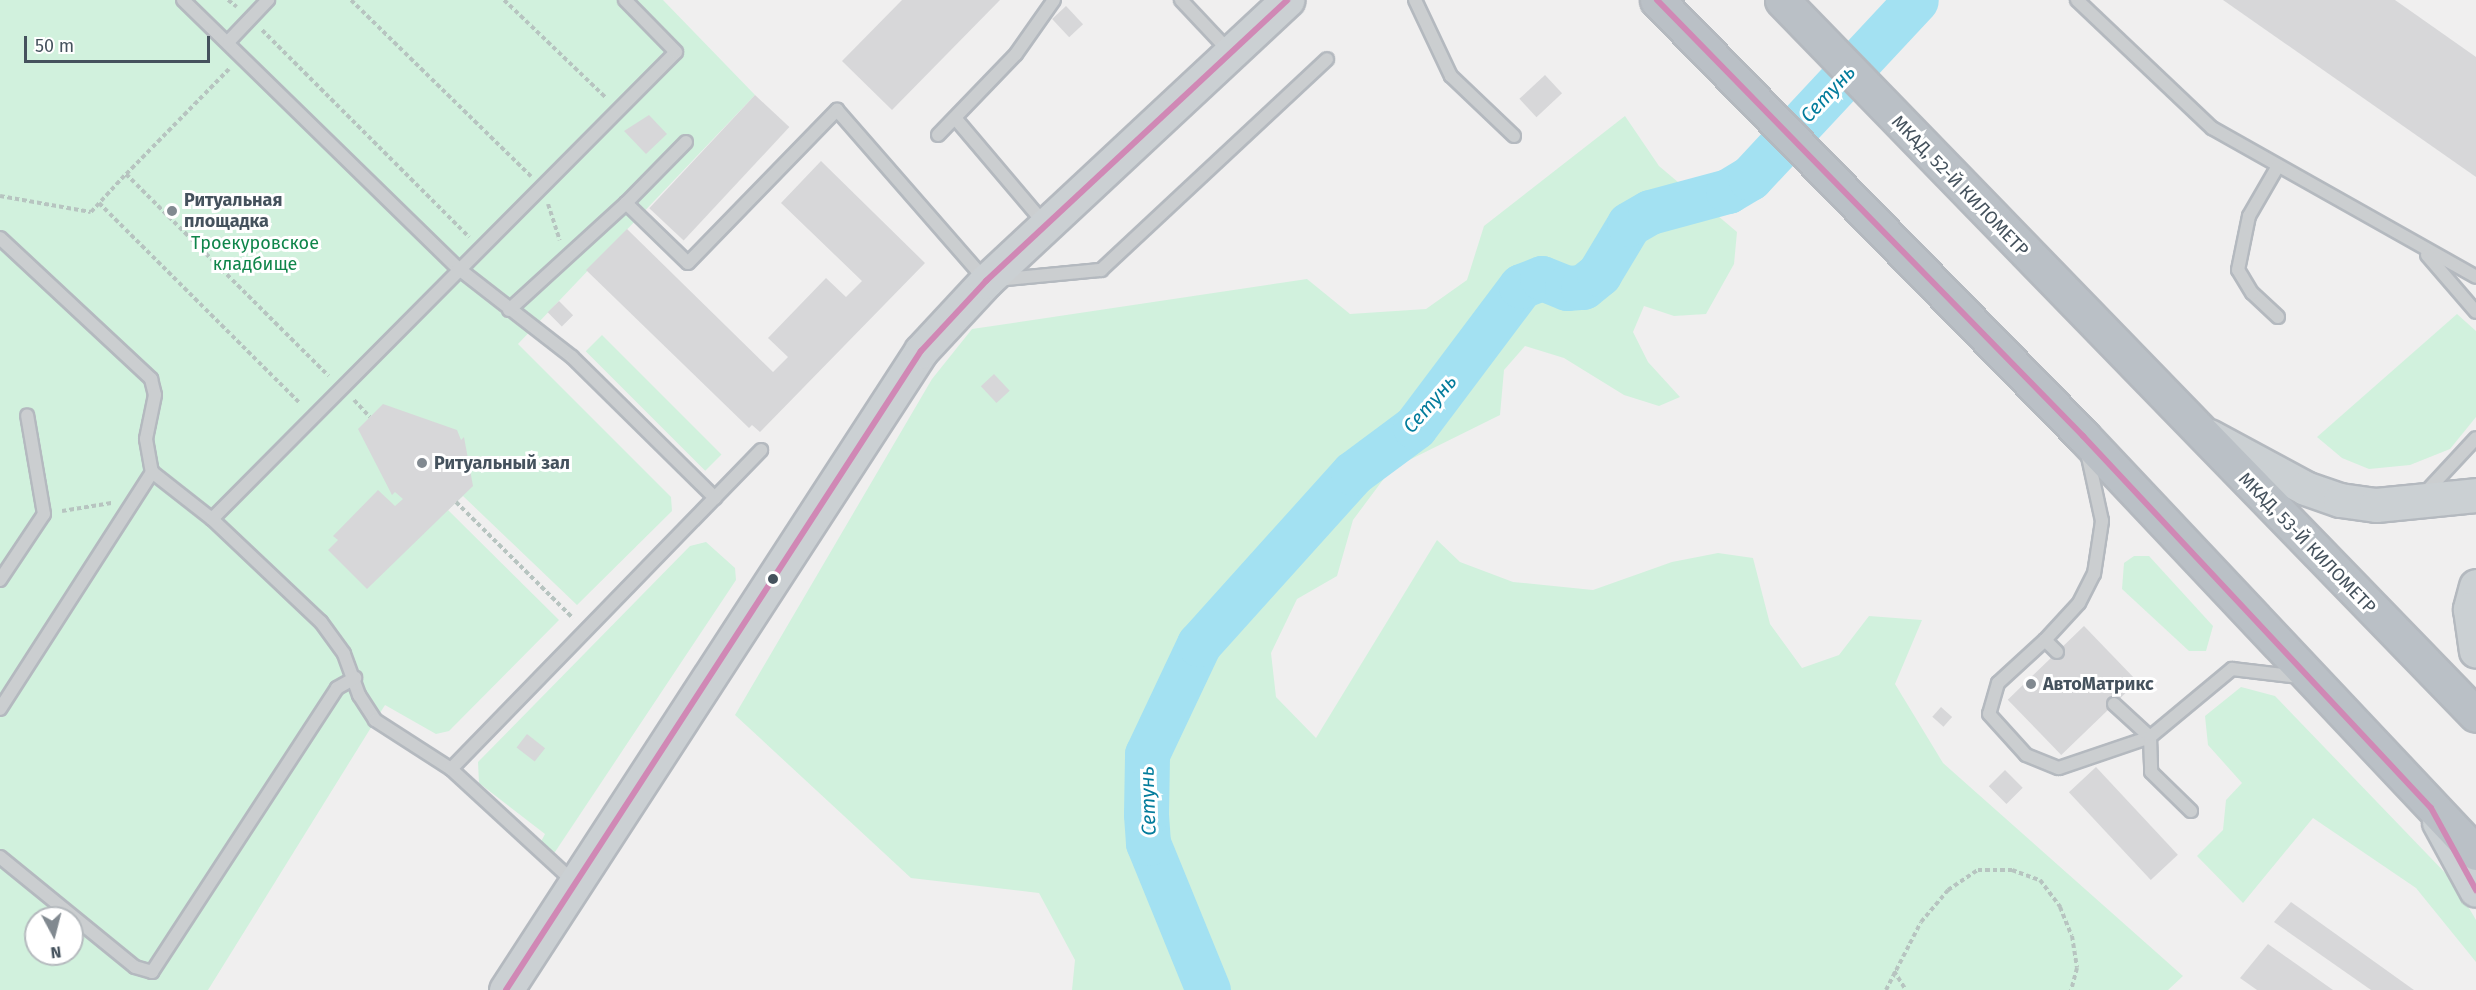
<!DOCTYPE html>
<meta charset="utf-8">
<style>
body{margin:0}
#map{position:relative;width:2476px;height:990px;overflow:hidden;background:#f0efef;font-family:"Fira Sans",sans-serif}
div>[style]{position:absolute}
.green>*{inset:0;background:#d1f1dd;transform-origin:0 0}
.river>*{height:45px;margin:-22.5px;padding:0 22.5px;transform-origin:22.5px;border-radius:22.5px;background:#a3e1f2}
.building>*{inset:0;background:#d7d7d9;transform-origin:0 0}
.path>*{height:4px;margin-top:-2px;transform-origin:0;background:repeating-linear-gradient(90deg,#b7c4c0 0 4.5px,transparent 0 7.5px)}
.roads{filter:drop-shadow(2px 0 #b4b9bf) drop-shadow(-2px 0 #b4b9bf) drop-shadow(0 2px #b4b9bf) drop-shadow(0 -2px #b4b9bf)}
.lane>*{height:12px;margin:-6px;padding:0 6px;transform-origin:6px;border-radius:6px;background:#cbced0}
.secondary>*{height:33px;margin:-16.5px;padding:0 16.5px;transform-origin:16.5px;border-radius:16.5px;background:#cbd0d3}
.highway>*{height:33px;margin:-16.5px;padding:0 16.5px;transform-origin:16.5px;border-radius:16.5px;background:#bac0c6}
.bus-1>*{height:6px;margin:-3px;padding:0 3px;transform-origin:3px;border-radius:3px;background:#d088b5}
.dots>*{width:16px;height:16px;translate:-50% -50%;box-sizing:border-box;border:3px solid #fff;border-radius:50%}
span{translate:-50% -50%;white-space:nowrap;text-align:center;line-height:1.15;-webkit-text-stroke:6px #fff;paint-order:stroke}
.street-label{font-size:18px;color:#45525d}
.poi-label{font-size:18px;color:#45525d;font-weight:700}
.left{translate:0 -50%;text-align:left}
.park-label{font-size:18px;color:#0f854a}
.water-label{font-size:20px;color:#037c9c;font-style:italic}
.north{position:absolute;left:24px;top:906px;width:60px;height:60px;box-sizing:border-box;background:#fff;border:2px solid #b5babe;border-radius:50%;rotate:173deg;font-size:16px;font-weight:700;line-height:24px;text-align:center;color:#45525d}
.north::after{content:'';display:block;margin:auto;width:21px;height:27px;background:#818990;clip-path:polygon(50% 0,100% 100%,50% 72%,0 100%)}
.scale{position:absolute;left:24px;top:36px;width:186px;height:27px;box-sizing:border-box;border:3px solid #45525d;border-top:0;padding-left:8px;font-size:18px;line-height:21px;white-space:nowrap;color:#45525d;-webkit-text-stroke:4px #fff;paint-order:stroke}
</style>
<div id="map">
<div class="green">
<i style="clip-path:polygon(evenodd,0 0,663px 0,755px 95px,518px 344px,671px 497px,672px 511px,577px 605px,463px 496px,448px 510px,559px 620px,449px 731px,436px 734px,385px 705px,208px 990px,0 990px,0 0,36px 918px,72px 918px,72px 954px,36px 954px,36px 918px)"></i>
<i style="clip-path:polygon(1625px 116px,1659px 166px,1737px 232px,1734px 264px,1706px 314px,1674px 316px,1644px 306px,1633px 332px,1648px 362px,1680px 397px,1659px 406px,1624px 395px,1564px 358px,1525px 346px,1504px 370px,1500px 415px,1391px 469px,1353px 520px,1337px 576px,1297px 599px,1271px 653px,1276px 697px,1316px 738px,1437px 540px,1460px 562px,1513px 582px,1593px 590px,1672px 562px,1718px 553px,1753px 558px,1770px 624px,1802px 668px,1839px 655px,1869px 616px,1922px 620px,1895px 684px,1943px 763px,2183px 976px,2168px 990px,1072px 990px,1075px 960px,1039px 893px,911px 878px,735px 715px,932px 379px,972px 329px,1307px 279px,1350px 314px,1426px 309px,1467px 280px,1484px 226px)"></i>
<i style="clip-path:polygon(2457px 314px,2476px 331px,2476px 417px,2450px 449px,2410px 465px,2369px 469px,2342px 458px,2317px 437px)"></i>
<i style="left:602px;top:335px;width:169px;height:23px;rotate:45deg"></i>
<i style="clip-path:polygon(706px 542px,735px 568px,736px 580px,555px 852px,534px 855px,545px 834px,479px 783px,478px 762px,690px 546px)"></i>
<i style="clip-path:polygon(2134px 556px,2149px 556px,2213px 626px,2206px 651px,2189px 651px,2122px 589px,2124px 563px)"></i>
<i style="clip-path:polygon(2241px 687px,2275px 696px,2453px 881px,2476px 920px,2476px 962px,2416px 888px,2313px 818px,2243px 903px,2197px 856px,2223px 830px,2226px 800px,2242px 783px,2208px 745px,2205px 716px)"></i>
</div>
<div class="river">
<i style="left:1208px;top:990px;width:159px;rotate:-112.2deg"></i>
<i style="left:1148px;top:843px;width:29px;rotate:-94deg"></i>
<i style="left:1146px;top:814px;width:60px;rotate:-89deg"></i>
<i style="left:1147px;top:754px;width:122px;rotate:-64.7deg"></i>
<i style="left:1199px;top:644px;width:230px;rotate:-48deg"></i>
<i style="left:1353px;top:473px;width:77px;rotate:-36.6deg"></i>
<i style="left:1415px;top:427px;width:176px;rotate:-53.1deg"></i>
<i style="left:1521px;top:286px;width:22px;rotate:-21deg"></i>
<i style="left:1542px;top:278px;width:27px;rotate:22deg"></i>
<i style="left:1567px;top:288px;width:16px;rotate:-4deg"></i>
<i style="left:1583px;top:287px;width:21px;rotate:-39deg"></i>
<i style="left:1599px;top:274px;width:58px;rotate:-59deg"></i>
<i style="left:1629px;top:224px;width:24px;rotate:-30deg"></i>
<i style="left:1650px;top:212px;width:81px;rotate:-15.1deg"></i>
<i style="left:1728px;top:191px;width:26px;rotate:-31deg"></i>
<i style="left:1750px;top:178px;width:243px;rotate:-47deg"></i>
</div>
<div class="building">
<i style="clip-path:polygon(902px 0,1000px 0,892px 110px,842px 61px)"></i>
<i style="clip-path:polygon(2223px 0,2395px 0,2476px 57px,2476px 177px)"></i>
<i style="left:1066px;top:6px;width:25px;height:19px;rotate:47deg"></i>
<i style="left:1545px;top:75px;width:25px;height:35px;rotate:47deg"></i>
<i style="left:755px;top:95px;width:47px;height:155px;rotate:43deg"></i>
<i style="clip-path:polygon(649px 115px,667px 134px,646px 154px,624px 131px)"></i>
<i style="clip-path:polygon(821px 161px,925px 263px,760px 432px,752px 425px,749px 428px,586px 270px,627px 229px,773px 372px,788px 357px,768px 338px,826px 278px,846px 297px,862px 281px,781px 203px)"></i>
<i style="left:559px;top:301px;width:20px;height:16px;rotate:45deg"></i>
<i style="left:994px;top:374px;width:23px;height:18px;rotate:47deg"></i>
<i style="clip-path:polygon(383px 404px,457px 430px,461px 440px,464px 437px,473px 486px,367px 589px,328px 550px,338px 540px,333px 536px,378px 490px,395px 506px,403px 499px,395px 492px,392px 495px,358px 429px)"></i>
<i style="left:2084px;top:626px;width:77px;height:106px;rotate:46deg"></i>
<i style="left:1941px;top:707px;width:15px;height:13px;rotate:42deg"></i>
<i style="left:527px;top:734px;width:23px;height:17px;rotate:38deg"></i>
<i style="left:2096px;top:767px;width:120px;height:37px;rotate:47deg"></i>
<i style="left:2005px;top:770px;width:25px;height:23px;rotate:45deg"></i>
<i style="clip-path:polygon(2291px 902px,2414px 990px,2371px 990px,2274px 922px)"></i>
<i style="clip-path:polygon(2268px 944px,2333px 990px,2257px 990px,2240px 978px)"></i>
</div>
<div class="path">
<i style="left:228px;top:0;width:11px;rotate:38deg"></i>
<i style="left:351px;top:0;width:252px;rotate:44.4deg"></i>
<i style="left:504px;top:0;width:140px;rotate:43.8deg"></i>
<i style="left:262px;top:30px;width:293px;rotate:45deg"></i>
<i style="left:229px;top:69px;width:147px;rotate:134.4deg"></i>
<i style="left:126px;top:174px;width:286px;rotate:44.9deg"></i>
<i style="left:0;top:196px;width:92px;rotate:10deg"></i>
<i style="left:91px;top:212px;width:52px;rotate:-47.4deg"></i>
<i style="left:99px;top:203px;width:285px;rotate:44.9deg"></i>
<i style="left:548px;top:204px;width:38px;rotate:72deg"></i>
<i style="left:354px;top:400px;width:23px;rotate:47deg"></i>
<i style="left:456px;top:502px;width:165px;rotate:44.8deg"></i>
<i style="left:62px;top:511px;width:50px;rotate:-9.3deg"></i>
<i style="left:1894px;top:971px;width:22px;rotate:58deg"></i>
<i style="left:1886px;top:990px;width:76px;rotate:-62.8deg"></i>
<i style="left:1921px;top:922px;width:42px;rotate:-49.8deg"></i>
<i style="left:1948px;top:890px;width:36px;rotate:-34deg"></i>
<i style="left:1978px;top:870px;width:34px"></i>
<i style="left:2012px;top:870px;width:30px;rotate:20deg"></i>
<i style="left:2040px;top:880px;width:34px;rotate:53deg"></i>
<i style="left:2060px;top:907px;width:31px;rotate:68deg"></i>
<i style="left:2072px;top:936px;width:32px;rotate:81deg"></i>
<i style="left:2077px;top:968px;width:23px;rotate:105deg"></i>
</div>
<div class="roads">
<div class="lane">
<i style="left:183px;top:0;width:385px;rotate:44.3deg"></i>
<i style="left:459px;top:269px;width:143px;rotate:37.9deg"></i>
<i style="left:572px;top:357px;width:201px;rotate:44.6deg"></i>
<i style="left:1181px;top:0;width:71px;rotate:46.7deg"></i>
<i style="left:1415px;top:0;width:84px;rotate:64.7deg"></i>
<i style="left:1451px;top:76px;width:87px;rotate:43.6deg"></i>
<i style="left:2077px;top:0;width:186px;rotate:43.5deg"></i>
<i style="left:2212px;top:128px;width:303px;rotate:29.4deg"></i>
<i style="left:229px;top:41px;width:57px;rotate:-46.4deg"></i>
<i style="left:955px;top:118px;width:139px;rotate:49.7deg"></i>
<i style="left:938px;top:135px;width:112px;rotate:-46.1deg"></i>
<i style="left:1016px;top:54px;width:66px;rotate:-54.9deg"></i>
<i style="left:686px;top:142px;width:86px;rotate:134.5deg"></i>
<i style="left:626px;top:203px;width:86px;rotate:44.1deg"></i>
<i style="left:688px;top:263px;width:214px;rotate:-45.8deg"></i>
<i style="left:837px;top:110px;width:227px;rotate:48.9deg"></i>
<i style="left:986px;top:281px;width:116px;rotate:-5.5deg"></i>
<i style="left:1101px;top:270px;width:309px;rotate:-43deg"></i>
<i style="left:0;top:238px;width:207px;rotate:43deg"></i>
<i style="left:151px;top:379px;width:16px;rotate:76deg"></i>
<i style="left:155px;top:395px;width:45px;rotate:101.6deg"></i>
<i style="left:146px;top:439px;width:34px;rotate:80deg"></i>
<i style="left:152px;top:472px;width:76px;rotate:38.1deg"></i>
<i style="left:212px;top:519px;width:150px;rotate:43.4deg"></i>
<i style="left:321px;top:622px;width:39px;rotate:54deg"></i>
<i style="left:344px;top:654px;width:44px;rotate:69.9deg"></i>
<i style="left:359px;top:695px;width:30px;rotate:57deg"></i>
<i style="left:375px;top:720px;width:90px;rotate:32.8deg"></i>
<i style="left:451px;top:769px;width:167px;rotate:42.6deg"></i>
<i style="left:2427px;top:255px;width:75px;rotate:49.3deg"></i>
<i style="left:509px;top:310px;width:159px;rotate:-42.4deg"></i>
<i style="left:2278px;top:317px;width:35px;rotate:-137deg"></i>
<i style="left:2252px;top:293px;width:27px;rotate:-121deg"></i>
<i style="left:2238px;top:270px;width:55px;rotate:-78.5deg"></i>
<i style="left:2249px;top:216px;width:58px;rotate:-59.9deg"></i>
<i style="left:2424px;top:494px;width:76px;rotate:-47.1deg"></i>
<i style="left:212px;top:519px;width:658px;rotate:-45.18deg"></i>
<i style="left:676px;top:52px;width:73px;rotate:-134.4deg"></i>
<i style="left:0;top:580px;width:79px;rotate:-56.3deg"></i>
<i style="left:44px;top:514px;width:100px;rotate:-99.7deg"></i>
<i style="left:2045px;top:640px;width:64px;rotate:137.5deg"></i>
<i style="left:1998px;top:683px;width:32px;rotate:106deg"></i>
<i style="left:1989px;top:714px;width:55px;rotate:47.9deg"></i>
<i style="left:2026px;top:755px;width:35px;rotate:22deg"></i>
<i style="left:2059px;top:768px;width:96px;rotate:-18.8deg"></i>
<i style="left:2150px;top:737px;width:35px;rotate:88deg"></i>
<i style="left:2151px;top:772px;width:56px;rotate:44.3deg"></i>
<i style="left:2057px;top:652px;width:17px;rotate:-135deg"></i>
<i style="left:2045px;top:640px;width:50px;rotate:-47.4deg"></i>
<i style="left:2079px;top:603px;width:33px;rotate:-63deg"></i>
<i style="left:2094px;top:574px;width:54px;rotate:-81.4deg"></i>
<i style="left:2102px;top:521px;width:71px;rotate:-102.3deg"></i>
<i style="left:2114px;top:704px;width:49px;rotate:42.5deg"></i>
<i style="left:2150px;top:737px;width:107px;rotate:-39.7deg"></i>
<i style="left:2232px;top:669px;width:68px;rotate:6.7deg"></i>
<i style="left:0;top:709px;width:282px;rotate:-57.3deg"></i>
<i style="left:451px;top:769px;width:445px;rotate:-45.8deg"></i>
<i style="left:0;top:857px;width:174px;rotate:39.2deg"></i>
<i style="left:135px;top:967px;width:18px;rotate:16deg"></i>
<i style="left:152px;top:972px;width:339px;rotate:-56.9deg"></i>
<i style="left:337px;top:688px;width:21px;rotate:-29deg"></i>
</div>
<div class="secondary">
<i style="left:2209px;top:436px;width:109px;rotate:28.4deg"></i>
<i style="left:2305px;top:488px;width:37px;rotate:19deg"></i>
<i style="left:2340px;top:500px;width:36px;rotate:8deg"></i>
<i style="left:2376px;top:505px;width:100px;rotate:-5.7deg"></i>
<i style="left:2476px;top:586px;width:24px;rotate:105deg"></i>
<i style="left:2470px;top:609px;width:42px;rotate:81.9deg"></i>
<i style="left:2439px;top:822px;width:77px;rotate:61.4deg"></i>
<i style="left:506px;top:990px;width:762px;rotate:-57deg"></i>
<i style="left:921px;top:351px;width:96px;rotate:-47.1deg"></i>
<i style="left:986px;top:281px;width:412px;rotate:-43deg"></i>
</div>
<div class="highway">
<i style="left:1657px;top:0;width:610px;rotate:45.66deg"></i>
<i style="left:2083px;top:436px;width:573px;rotate:46.7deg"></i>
<i style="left:1782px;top:0;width:996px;rotate:45.85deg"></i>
</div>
</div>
<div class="bus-1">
<i style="left:1657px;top:0;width:610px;rotate:45.66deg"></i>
<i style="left:2083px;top:436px;width:509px;rotate:46.91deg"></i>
<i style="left:2431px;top:808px;width:94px;rotate:61.2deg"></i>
<i style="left:506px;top:990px;width:762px;rotate:-57deg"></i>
<i style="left:921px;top:351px;width:96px;rotate:-47.1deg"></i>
<i style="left:986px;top:281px;width:412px;rotate:-43deg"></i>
</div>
<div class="dots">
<i style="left:172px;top:211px;background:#818990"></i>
<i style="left:422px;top:463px;background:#818990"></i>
<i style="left:773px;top:579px;background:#45525d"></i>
<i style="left:2031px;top:684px;background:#818990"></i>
</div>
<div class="street-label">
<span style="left:1960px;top:186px;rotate:46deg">МКАД, 52-Й КИЛОМЕТР</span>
<span style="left:2307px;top:543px;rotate:46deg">МКАД, 53-Й КИЛОМЕТР</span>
</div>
<div class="poi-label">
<span class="left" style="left:184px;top:211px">Ритуальная<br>площадка</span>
<span class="left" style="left:434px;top:463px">Ритуальный зал</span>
<span class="left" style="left:2043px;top:684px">АвтоМатрикс</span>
</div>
<div class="park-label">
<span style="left:255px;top:254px">Троекуровское<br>кладбище</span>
</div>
<div class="water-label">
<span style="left:1828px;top:94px;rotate:-47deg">Сетунь</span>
<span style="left:1430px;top:404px;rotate:-49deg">Сетунь</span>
<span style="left:1148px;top:801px;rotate:-92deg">Сетунь</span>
</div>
<div class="north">N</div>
<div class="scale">50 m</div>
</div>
